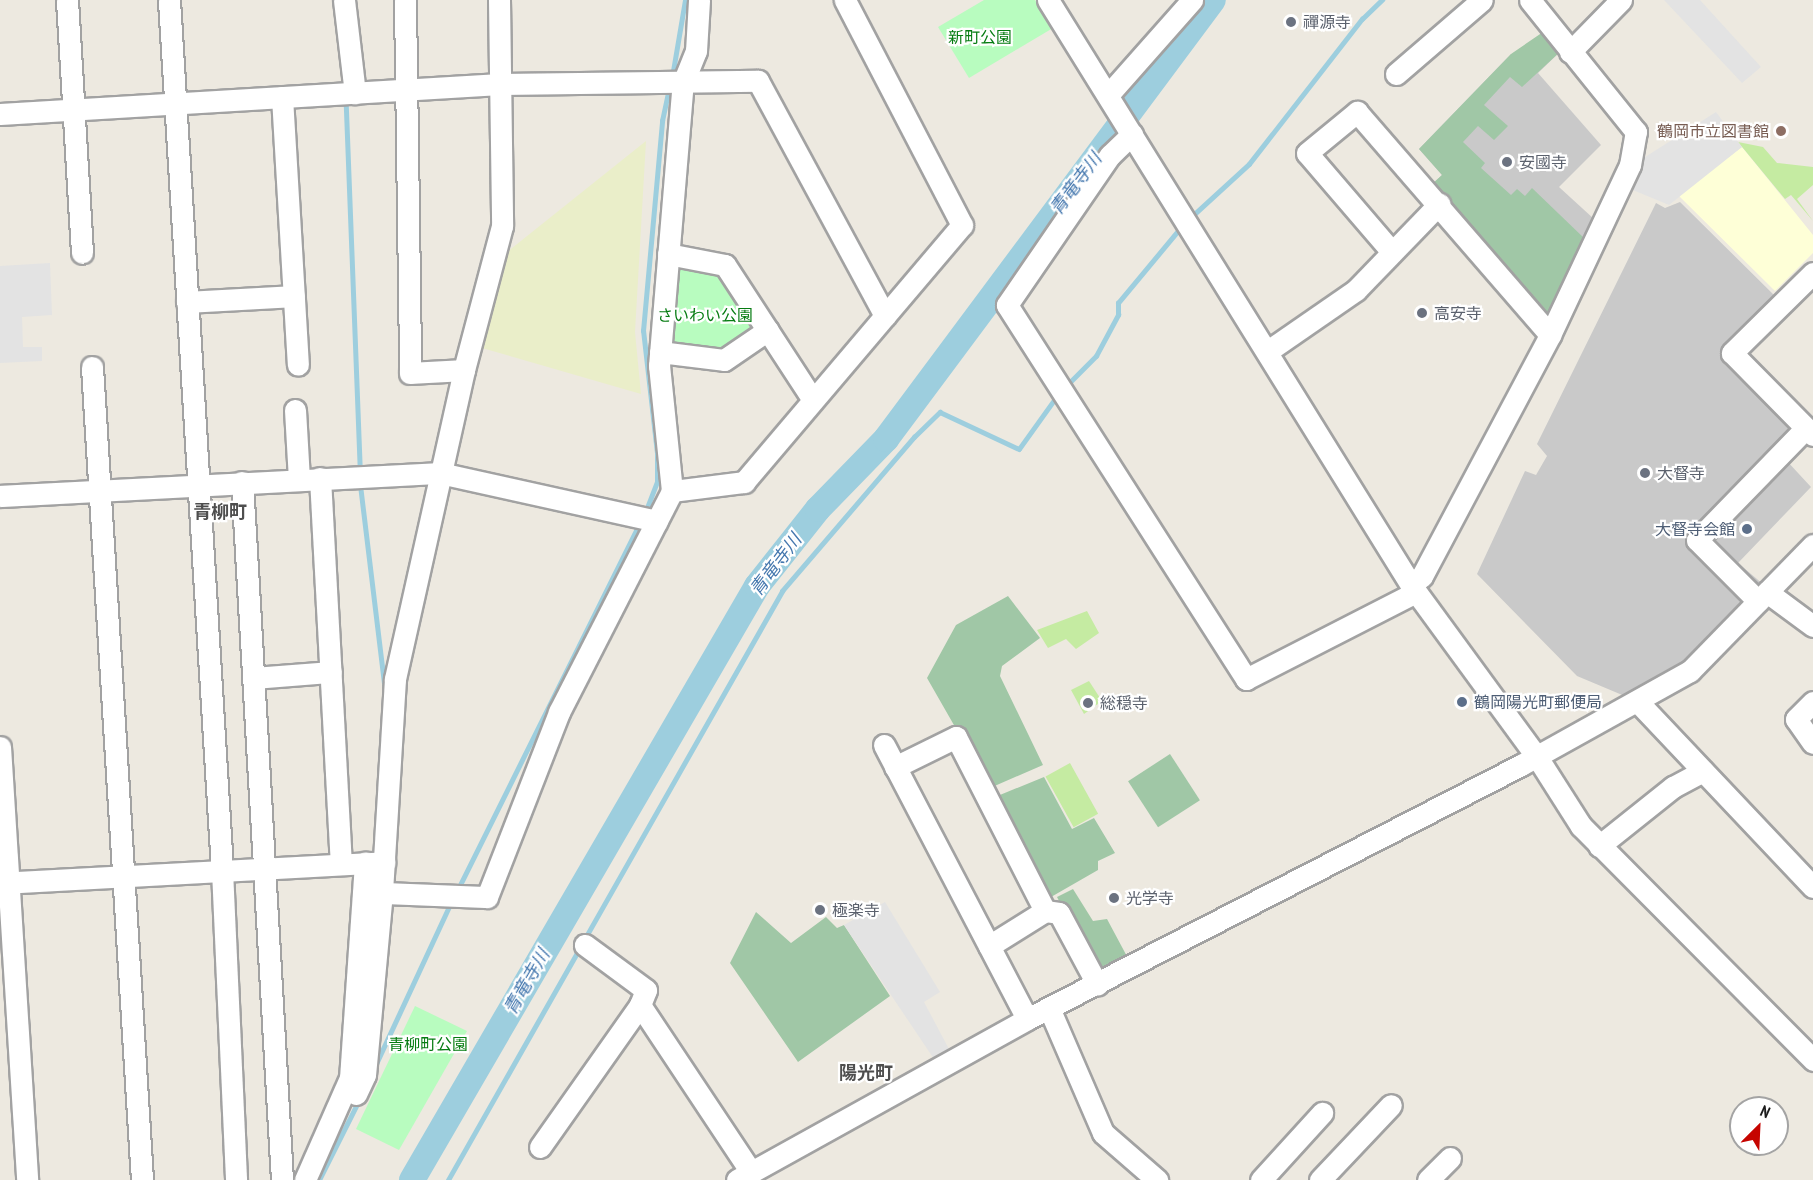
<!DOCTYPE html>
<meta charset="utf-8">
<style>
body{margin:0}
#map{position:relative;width:1813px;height:1180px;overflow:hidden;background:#ede9e0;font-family:"PT Sans Narrow","Noto Sans JP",sans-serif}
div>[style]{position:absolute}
.education>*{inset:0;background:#feffd7}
.religious>*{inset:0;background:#c9c9c9}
.farmland>*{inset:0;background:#eaeec9}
.grass>*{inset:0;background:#c5eba2;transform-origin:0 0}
.cemetery>*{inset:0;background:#a0c7a6;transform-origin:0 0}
.park>*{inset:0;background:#b8fcbf}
.parking>*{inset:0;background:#e3e3e3}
.stream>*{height:4.5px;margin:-2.25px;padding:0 2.25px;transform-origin:2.25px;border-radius:2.25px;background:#9dcede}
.river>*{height:26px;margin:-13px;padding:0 13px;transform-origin:13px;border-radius:13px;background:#9dcede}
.roads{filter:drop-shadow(2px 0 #a2a2a2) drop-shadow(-2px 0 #a2a2a2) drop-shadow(0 2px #a2a2a2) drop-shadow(0 -2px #a2a2a2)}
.minor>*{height:21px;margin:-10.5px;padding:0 10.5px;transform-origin:10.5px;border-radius:10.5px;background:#fff}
.dots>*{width:16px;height:16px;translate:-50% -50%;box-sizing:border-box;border:3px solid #fff;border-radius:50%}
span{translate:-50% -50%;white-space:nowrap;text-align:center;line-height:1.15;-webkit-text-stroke:4.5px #fff;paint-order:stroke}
.worship-label{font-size:16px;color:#5b616d}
.left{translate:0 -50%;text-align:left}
.park-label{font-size:16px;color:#067c12}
.education-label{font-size:16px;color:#785e54}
.right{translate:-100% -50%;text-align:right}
.service-label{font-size:16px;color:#4e5e75}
.water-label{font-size:18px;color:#4477ae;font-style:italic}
.neighbourhood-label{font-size:18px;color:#4e4e4e;font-weight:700}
.north{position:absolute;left:1729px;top:1096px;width:60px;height:60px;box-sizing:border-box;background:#fff;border:2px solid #a4a4a4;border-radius:50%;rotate:24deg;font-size:16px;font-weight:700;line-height:24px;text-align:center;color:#1b1b1b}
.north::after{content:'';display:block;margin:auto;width:21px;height:27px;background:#c60400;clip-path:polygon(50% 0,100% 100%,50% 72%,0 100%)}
</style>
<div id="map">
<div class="education">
<i style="clip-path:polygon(1742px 147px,1813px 235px,1813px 253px,1775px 291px,1678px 195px)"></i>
</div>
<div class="religious">
<i style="clip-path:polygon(1562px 50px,1538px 73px,1601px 145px,1559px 187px,1594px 219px,1550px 311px,1430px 186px,1442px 175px,1419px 149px,1511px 54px)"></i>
<i style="clip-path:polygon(1680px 202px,1780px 301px,1728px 355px,1799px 431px,1786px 460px,1811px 487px,1738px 563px,1764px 585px,1686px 662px,1627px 697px,1577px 676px,1477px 574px,1525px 471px,1536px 475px,1547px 456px,1537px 444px,1656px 203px,1665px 208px)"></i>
</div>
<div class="farmland">
<i style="clip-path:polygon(646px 141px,635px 332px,641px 394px,482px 348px,492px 264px)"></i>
</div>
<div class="grass">
<i style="clip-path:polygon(1738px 142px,1763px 147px,1777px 163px,1813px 167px,1813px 185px,1797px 199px,1813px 221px,1791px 195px,1785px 199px)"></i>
<i style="clip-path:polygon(1087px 611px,1099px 633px,1076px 649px,1066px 639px,1048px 648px,1037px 630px)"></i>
<i style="clip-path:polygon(1089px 681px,1102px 701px,1084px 714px,1071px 690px)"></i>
<i style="left:1070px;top:763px;width:58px;height:28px;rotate:61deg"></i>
</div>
<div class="cemetery">
<i style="clip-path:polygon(1546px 30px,1562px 50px,1522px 87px,1510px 77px,1484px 105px,1508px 126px,1494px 140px,1478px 126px,1463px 142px,1485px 163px,1481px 168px,1511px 195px,1517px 189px,1525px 196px,1532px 188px,1585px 239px,1550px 311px,1543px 314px,1430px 186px,1442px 175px,1419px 149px,1511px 54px)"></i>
<i style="clip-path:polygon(1008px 596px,1040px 638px,1002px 666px,1000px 676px,1043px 765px,990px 788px,927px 678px,956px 625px)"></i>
<i style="left:1170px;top:754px;width:55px;height:50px;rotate:57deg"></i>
<i style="clip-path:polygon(1044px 777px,1072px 829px,1094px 818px,1115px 853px,1098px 861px,1098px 870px,1051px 897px,1056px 907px,1049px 906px,995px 797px)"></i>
<i style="clip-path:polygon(1073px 889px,1093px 921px,1107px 919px,1130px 962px,1098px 977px,1057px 897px)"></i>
<i style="clip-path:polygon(756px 912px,791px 943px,826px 917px,837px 928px,844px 925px,890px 996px,798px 1062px,730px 963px)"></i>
</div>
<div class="park">
<i style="clip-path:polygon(984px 0,1035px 0,1053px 28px,969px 78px,938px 27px)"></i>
<i style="clip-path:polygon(671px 266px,722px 276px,759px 328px,723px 354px,666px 348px)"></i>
<i style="clip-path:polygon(415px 1006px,467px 1031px,399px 1150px,356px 1129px)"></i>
</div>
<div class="parking">
<i style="clip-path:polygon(1664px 0,1700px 0,1761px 67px,1742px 83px)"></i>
<i style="clip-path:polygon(1716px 112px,1742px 147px,1669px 205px,1628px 188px,1642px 159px)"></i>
<i style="clip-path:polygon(50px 263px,52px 315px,22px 317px,23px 347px,42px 347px,42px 361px,0 363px,0 266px)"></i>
<i style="clip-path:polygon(885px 902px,940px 992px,924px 1002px,950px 1051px,934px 1059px,844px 925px)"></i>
</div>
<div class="stream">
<i style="left:672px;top:77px;width:78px;rotate:-80.4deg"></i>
<i style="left:346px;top:98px;width:372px;rotate:87.8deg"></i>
<i style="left:1189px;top:219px;width:81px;rotate:-42.5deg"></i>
<i style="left:1249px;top:164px;width:184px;rotate:-52.1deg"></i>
<i style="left:1362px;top:19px;width:28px;rotate:-44deg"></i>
<i style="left:1067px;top:385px;width:41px;rotate:-45deg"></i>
<i style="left:1096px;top:356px;width:47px;rotate:-61.8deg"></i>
<i style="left:1118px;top:315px;width:12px;rotate:-90deg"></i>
<i style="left:1118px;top:303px;width:99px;rotate:-50.3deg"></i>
<i style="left:360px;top:481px;width:209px;rotate:83.1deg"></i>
<i style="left:645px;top:513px;width:33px;rotate:-69deg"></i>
<i style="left:657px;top:482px;width:29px;rotate:-90deg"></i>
<i style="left:657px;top:453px;width:123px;rotate:-96.5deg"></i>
<i style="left:643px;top:331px;width:211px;rotate:-84.8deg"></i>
<i style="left:662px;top:121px;width:34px;rotate:-78deg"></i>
<i style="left:458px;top:889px;width:409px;rotate:-63.6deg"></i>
<i style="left:584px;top:940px;width:401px;rotate:-60.4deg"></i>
<i style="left:782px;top:591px;width:203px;rotate:-49.4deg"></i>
<i style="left:914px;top:437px;width:36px;rotate:-44deg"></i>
<i style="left:940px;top:412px;width:87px;rotate:25.1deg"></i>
<i style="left:1019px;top:449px;width:65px;rotate:-54.4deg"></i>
<i style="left:375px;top:1066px;width:181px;rotate:-65.1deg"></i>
<i style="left:319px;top:1180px;width:89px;rotate:-63.4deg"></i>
<i style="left:448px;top:1180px;width:267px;rotate:-60.4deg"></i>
</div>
<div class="river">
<i style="left:412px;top:1180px;width:687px;rotate:-59.85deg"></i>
<i style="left:757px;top:586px;width:98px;rotate:-51.6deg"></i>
<i style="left:818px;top:509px;width:98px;rotate:-45.8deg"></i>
<i style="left:886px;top:439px;width:547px;rotate:-53.32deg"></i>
</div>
<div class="roads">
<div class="minor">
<i style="left:67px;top:0;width:253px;rotate:86.6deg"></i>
<i style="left:169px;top:0;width:872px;rotate:86.51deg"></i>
<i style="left:222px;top:870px;width:310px;rotate:87.4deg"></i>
<i style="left:344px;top:0;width:94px;rotate:83.3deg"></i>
<i style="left:405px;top:0;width:373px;rotate:89.2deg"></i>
<i style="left:410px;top:373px;width:54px;rotate:-3.2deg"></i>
<i style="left:499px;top:0;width:226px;rotate:89.2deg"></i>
<i style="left:502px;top:226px;width:149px;rotate:104.8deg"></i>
<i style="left:464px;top:370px;width:317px;rotate:102.6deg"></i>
<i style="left:395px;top:679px;width:214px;rotate:93.5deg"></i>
<i style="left:382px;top:893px;width:105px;rotate:2.2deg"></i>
<i style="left:487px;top:897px;width:199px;rotate:-68.7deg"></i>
<i style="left:559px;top:712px;width:248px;rotate:-62.9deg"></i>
<i style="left:672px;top:491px;width:126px;rotate:-95.9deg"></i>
<i style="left:659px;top:366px;width:284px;rotate:-85.2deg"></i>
<i style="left:683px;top:83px;width:35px;rotate:-68deg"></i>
<i style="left:696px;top:51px;width:51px;rotate:-86.6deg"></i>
<i style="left:1048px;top:0;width:688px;rotate:58.18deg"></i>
<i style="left:1411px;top:585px;width:213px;rotate:53.8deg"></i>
<i style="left:1537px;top:757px;width:82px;rotate:57.5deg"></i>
<i style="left:1581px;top:826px;width:330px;rotate:45.2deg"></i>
<i style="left:1570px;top:52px;width:73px;rotate:-45.6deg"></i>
<i style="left:1396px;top:74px;width:113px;rotate:-40.7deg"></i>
<i style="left:1108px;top:95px;width:127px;rotate:-48.5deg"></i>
<i style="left:282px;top:97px;width:268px;rotate:86.6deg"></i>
<i style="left:0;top:114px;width:501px;rotate:-3.43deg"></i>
<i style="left:500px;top:84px;width:258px;rotate:-0.7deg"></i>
<i style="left:758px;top:81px;width:267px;rotate:61.6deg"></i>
<i style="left:1132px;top:134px;width:30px;rotate:136deg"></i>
<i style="left:1110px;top:155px;width:182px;rotate:124.5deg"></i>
<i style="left:1007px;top:305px;width:444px;rotate:57.4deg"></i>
<i style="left:1246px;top:679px;width:191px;rotate:-27.1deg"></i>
<i style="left:1392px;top:252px;width:130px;rotate:-130.6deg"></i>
<i style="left:1307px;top:153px;width:65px;rotate:-39.4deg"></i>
<i style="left:1357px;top:112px;width:295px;rotate:49.1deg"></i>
<i style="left:668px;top:254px;width:58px;rotate:10.9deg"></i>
<i style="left:725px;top:265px;width:161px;rotate:56.9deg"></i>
<i style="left:1813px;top:273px;width:114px;rotate:135.4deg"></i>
<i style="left:1732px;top:353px;width:115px;rotate:45.4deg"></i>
<i style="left:187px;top:302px;width:107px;rotate:-3.2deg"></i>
<i style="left:1268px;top:351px;width:107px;rotate:-34.7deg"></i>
<i style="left:1356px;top:290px;width:120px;rotate:-46deg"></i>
<i style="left:660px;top:352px;width:64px;rotate:7.1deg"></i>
<i style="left:724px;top:360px;width:53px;rotate:-34.3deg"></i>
<i style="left:92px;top:367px;width:815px;rotate:86.48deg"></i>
<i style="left:295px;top:410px;width:69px;rotate:86.7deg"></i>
<i style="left:320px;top:478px;width:386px;rotate:86.9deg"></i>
<i style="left:242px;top:482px;width:699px;rotate:86.72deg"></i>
<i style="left:672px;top:491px;width:73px;rotate:-7.1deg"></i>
<i style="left:744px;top:482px;width:337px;rotate:-49.7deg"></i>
<i style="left:962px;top:225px;width:254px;rotate:-117.5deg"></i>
<i style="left:0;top:496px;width:441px;rotate:-3deg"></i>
<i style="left:440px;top:473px;width:222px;rotate:12.5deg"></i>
<i style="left:1411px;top:585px;width:14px;rotate:-39deg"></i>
<i style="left:1422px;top:576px;width:273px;rotate:-62deg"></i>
<i style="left:1550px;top:335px;width:188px;rotate:-64.8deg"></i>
<i style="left:1630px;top:165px;width:34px;rotate:-80deg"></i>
<i style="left:1636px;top:132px;width:169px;rotate:-128.8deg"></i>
<i style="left:1767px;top:592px;width:57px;rotate:36.5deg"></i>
<i style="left:1758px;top:601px;width:86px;rotate:-135deg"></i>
<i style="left:1697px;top:540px;width:156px;rotate:-45.8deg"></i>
<i style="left:254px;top:678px;width:77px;rotate:-4.5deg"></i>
<i style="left:1637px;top:701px;width:256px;rotate:46.6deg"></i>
<i style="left:1813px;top:702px;width:24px;rotate:135deg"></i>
<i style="left:1796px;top:719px;width:29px;rotate:55deg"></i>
<i style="left:884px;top:745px;width:309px;rotate:62.4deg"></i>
<i style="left:0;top:747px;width:434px;rotate:86.4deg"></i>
<i style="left:895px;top:767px;width:68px;rotate:-26.2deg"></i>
<i style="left:956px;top:737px;width:195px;rotate:62.9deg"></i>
<i style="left:1045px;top:911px;width:14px;rotate:8deg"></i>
<i style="left:1059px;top:913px;width:81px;rotate:61.8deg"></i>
<i style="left:1599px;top:846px;width:95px;rotate:-38.6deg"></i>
<i style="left:1673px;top:787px;width:34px;rotate:-28deg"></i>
<i style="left:0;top:883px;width:385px;rotate:-3.1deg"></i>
<i style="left:989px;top:946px;width:66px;rotate:-32deg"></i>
<i style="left:640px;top:1005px;width:201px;rotate:56.4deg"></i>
<i style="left:1049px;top:1008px;width:136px;rotate:66.6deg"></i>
<i style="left:1103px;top:1133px;width:72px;rotate:41deg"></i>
<i style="left:356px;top:1094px;width:21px;rotate:-65deg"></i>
<i style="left:365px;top:1075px;width:183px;rotate:-84.7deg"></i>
<i style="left:540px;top:1147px;width:174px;rotate:-54.8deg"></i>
<i style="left:640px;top:1005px;width:16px;rotate:-68deg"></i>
<i style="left:646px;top:990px;width:76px;rotate:-143.6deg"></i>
<i style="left:305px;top:1180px;width:111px;rotate:-66.2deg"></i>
<i style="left:350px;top:1078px;width:216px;rotate:-86deg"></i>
<i style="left:737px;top:1180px;width:332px;rotate:-29deg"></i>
<i style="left:1027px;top:1019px;width:555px;rotate:-27.21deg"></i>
<i style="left:1521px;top:765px;width:193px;rotate:-29.1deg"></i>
<i style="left:1690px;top:671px;width:176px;rotate:-45.7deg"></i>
<i style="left:1261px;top:1180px;width:91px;rotate:-47.7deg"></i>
<i style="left:1320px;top:1180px;width:103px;rotate:-46.6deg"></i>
<i style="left:1428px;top:1180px;width:31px;rotate:-45deg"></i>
</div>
</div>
<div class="dots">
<i style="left:1291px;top:22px;background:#6b7280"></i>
<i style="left:1781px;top:131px;background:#8d6e63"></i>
<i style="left:1507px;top:162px;background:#6b7280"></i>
<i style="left:1422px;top:313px;background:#6b7280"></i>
<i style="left:1645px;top:473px;background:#6b7280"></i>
<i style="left:1747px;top:529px;background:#5c6f8a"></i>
<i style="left:1462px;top:702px;background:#5c6f8a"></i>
<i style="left:1088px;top:703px;background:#6b7280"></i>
<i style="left:1114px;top:898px;background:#6b7280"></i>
<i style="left:820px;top:910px;background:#6b7280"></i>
</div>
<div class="worship-label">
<span class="left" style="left:1303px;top:22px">禪源寺</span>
<span class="left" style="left:1519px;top:162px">安國寺</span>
<span class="left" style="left:1434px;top:313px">高安寺</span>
<span class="left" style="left:1657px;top:473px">大督寺</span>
<span class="left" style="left:1100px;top:703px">総穏寺</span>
<span class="left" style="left:1126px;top:898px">光学寺</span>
<span class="left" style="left:832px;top:910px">極楽寺</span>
</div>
<div class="park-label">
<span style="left:980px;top:37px">新町公園</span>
<span style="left:705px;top:315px">さいわい公園</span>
<span style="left:428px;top:1044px">青柳町公園</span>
</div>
<div class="education-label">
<span class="right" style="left:1769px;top:131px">鶴岡市立図書館</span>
</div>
<div class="service-label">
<span class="right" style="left:1735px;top:529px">大督寺会館</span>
<span class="left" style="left:1474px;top:702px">鶴岡陽光町郵便局</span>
</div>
<div class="water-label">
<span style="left:1076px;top:184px;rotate:-53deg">青竜寺川</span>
<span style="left:776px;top:565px;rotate:-53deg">青竜寺川</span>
<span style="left:527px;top:982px;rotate:-60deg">青竜寺川</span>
</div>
<div class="neighbourhood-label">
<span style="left:220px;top:512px">青柳町</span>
<span style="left:866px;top:1073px">陽光町</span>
</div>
<div class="north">N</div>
</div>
